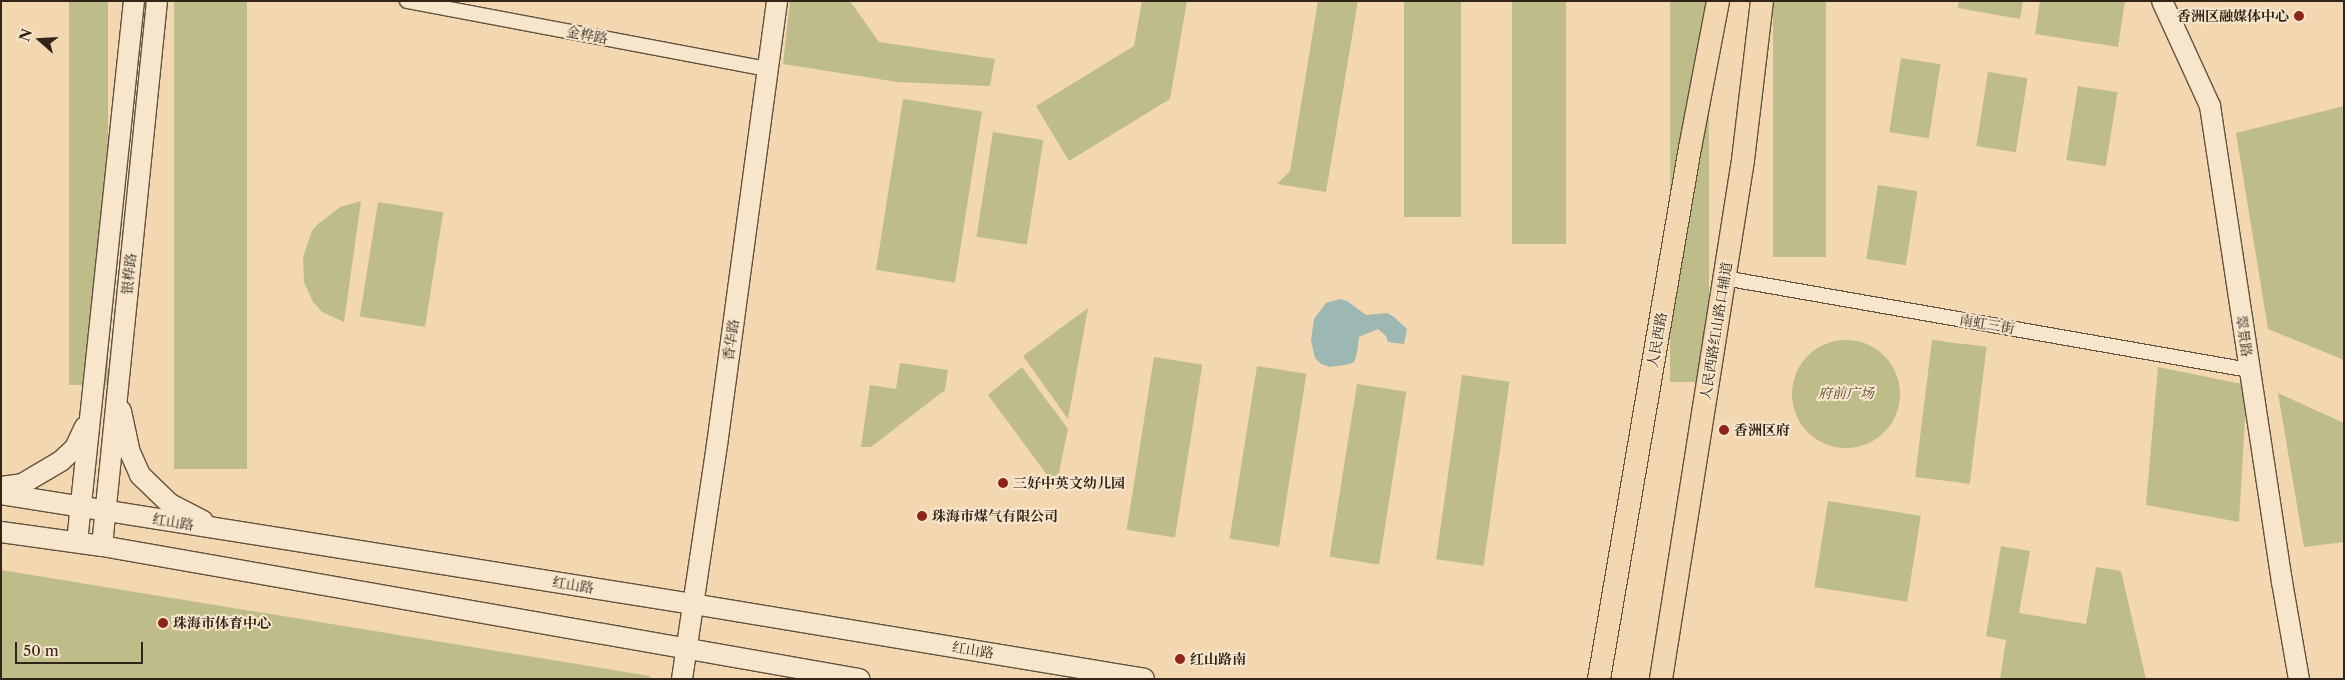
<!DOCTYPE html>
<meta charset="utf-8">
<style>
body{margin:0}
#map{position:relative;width:2345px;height:680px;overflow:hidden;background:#f3d7b1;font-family:"Libre Caslon Text","Noto Serif SC",serif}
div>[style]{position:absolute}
.green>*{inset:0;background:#bebd89;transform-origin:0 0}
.round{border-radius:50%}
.water>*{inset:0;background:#9db8b2}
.roads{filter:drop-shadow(1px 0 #62523e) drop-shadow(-1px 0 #62523e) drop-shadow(0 1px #62523e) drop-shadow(0 -1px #62523e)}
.street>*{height:14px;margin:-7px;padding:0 7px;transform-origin:7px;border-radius:7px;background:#f7e5cc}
.secondary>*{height:20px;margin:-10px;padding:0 10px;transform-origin:10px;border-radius:10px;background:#f7e5cc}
.primary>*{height:22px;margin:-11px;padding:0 11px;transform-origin:11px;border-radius:11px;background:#f3d7b1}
.dots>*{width:14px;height:14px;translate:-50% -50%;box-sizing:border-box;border:2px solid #f7e5cc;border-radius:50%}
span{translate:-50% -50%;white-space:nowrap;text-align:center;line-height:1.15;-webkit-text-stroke:4px #f7e5cc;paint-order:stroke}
.poi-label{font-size:14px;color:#312518;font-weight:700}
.right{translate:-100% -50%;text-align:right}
.left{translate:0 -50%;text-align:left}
.street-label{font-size:14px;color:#312518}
.park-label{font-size:14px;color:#544b34;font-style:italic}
.frame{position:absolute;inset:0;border:2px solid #312518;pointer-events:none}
.north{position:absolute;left:15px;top:15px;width:50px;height:50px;-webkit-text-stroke:4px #f7e5cc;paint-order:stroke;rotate:289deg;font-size:14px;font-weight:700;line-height:20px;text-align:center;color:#312518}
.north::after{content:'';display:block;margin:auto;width:18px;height:22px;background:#312518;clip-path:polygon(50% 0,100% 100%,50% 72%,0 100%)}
.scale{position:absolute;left:15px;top:642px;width:128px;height:22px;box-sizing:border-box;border:2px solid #312518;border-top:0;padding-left:6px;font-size:15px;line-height:18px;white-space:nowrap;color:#312518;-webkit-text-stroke:4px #f7e5cc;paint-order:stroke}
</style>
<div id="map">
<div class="green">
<i style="left:69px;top:1px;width:39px;height:384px"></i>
<i style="left:174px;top:1px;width:73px;height:468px"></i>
<i style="clip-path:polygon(790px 1px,850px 1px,879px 42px,995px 59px,990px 86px,897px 82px,783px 64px)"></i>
<i style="clip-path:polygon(1142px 1px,1187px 1px,1170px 99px,1069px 161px,1036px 106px,1134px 46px)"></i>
<i style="clip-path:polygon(1318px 1px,1358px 1px,1326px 192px,1277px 184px,1290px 171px)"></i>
<i style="left:1404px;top:1px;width:57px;height:216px"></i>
<i style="left:1512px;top:1px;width:54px;height:243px"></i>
<i style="left:1670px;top:1px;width:39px;height:381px"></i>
<i style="left:1773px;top:1px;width:53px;height:256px"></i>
<i style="clip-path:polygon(1959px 1px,2023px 1px,2020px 19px,1958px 8px)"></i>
<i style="clip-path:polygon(2040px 1px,2125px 1px,2118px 47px,2035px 34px)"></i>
<i style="left:1901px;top:58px;width:40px;height:75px;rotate:9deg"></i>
<i style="left:1988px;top:72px;width:40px;height:75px;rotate:9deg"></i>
<i style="left:2078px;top:86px;width:40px;height:75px;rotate:9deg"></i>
<i style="left:903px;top:99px;width:80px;height:173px;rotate:9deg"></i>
<i style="clip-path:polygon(2344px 106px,2344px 360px,2268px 329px,2236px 133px)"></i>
<i style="left:993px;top:132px;width:51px;height:106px;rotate:9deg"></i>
<i style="left:1878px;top:185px;width:40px;height:75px;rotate:9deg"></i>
<i style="clip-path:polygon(361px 201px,344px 322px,322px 312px,313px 302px,304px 282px,303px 257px,312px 231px,318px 224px,340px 207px)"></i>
<i style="left:378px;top:202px;width:66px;height:116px;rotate:9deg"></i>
<i style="clip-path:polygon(1088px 308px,1068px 419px,1023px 356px)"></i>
<i class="round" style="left:1792px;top:340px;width:108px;height:108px"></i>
<i style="left:1932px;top:340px;width:55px;height:138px;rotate:7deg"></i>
<i style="left:1154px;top:357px;width:49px;height:175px;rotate:9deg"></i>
<i style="clip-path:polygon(900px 363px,948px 370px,945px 390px,871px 447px,861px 447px,870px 385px,896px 389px)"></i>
<i style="left:1257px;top:366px;width:50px;height:175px;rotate:9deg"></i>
<i style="clip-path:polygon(1022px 367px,1068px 429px,1056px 487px,988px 395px)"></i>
<i style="clip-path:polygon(2158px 367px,2247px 385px,2239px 522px,2146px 505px)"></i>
<i style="left:1462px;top:375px;width:48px;height:186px;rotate:8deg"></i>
<i style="left:1357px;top:384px;width:50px;height:175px;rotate:9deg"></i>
<i style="clip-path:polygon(2278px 393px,2344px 423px,2344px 542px,2304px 547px)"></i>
<i style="left:1828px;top:501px;width:94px;height:87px;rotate:9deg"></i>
<i style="clip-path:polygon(2001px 546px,2030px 551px,2019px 613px,2086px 624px,2096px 567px,2121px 571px,2146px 679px,2000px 679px,2006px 640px,1986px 636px)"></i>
<i style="clip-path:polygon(1px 570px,650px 676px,649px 679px,1px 679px)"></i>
</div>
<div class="water">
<i style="clip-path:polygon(1340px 299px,1347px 301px,1366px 315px,1387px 313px,1394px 317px,1407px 329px,1404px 344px,1388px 342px,1386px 336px,1378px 329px,1359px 337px,1357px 353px,1354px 362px,1350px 364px,1330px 367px,1321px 364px,1315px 358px,1311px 340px,1314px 319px,1326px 303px)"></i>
</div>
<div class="roads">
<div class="street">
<i style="left:407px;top:1px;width:367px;rotate:10.7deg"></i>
<i style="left:1724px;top:278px;width:533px;rotate:9.94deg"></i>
</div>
<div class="secondary">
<i style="left:2162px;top:1px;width:115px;rotate:65.4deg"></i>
<i style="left:2210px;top:106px;width:481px;rotate:81.4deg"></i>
<i style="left:2282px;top:582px;width:98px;rotate:80.1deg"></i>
<i style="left:121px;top:411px;width:40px;rotate:78deg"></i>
<i style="left:129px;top:450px;width:27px;rotate:66deg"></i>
<i style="left:140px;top:475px;width:42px;rotate:44deg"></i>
<i style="left:170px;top:504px;width:37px;rotate:27deg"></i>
<i style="left:1px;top:487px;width:21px;rotate:-8deg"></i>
<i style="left:22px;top:484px;width:45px;rotate:-30.5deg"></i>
<i style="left:61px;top:461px;width:19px;rotate:-43deg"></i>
<i style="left:75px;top:448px;width:23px;rotate:-65deg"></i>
<i style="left:1px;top:494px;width:701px;rotate:9.03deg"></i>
<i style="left:693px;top:604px;width:457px;rotate:9.4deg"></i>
<i style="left:1px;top:532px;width:102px;rotate:7.9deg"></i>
<i style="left:102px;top:546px;width:769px;rotate:9.96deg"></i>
<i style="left:77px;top:542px;width:544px;rotate:-83.99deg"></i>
<i style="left:102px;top:546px;width:548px;rotate:-84.24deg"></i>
<i style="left:682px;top:679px;width:237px;rotate:-81.5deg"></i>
<i style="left:717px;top:445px;width:448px;rotate:-82.3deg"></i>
</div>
<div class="primary">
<i style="left:1599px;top:679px;width:539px;rotate:-80.28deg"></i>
<i style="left:1690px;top:148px;width:150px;rotate:-79.2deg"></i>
<i style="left:1661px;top:679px;width:525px;rotate:-81.02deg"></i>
<i style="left:1743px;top:160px;width:160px;rotate:-83.2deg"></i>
</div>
</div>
<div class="dots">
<i style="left:2299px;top:16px;background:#8f2418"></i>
<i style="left:1724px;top:430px;background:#8f2418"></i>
<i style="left:1003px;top:483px;background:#8f2418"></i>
<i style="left:922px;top:516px;background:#8f2418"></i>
<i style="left:163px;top:623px;background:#8f2418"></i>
<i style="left:1180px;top:659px;background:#8f2418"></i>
</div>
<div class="poi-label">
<span class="right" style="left:2289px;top:16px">香洲区融媒体中心</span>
<span class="left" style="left:1734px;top:430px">香洲区府</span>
<span class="left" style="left:1013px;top:483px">三好中英文幼儿园</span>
<span class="left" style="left:932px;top:516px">珠海市煤气有限公司</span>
<span class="left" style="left:173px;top:623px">珠海市体育中心</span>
<span class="left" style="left:1190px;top:659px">红山路南</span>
</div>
<div class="street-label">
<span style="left:587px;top:35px;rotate:11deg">金桦路</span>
<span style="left:129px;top:274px;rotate:-84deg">银桦路</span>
<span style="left:1987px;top:324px;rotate:10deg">南虹三街</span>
<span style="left:1716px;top:331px;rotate:-81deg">人民西路红山路口辅道</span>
<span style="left:2244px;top:336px;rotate:82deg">翠景路</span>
<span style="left:731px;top:340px;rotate:-82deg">香华路</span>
<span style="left:1657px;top:340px;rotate:-80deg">人民西路</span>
<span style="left:173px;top:522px;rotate:9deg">红山路</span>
<span style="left:573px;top:585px;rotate:9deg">红山路</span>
<span style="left:973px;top:650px;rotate:9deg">红山路</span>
</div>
<div class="park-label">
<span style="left:1846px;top:393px">府前广场</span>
</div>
<div class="frame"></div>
<div class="north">N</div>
<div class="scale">50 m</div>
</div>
